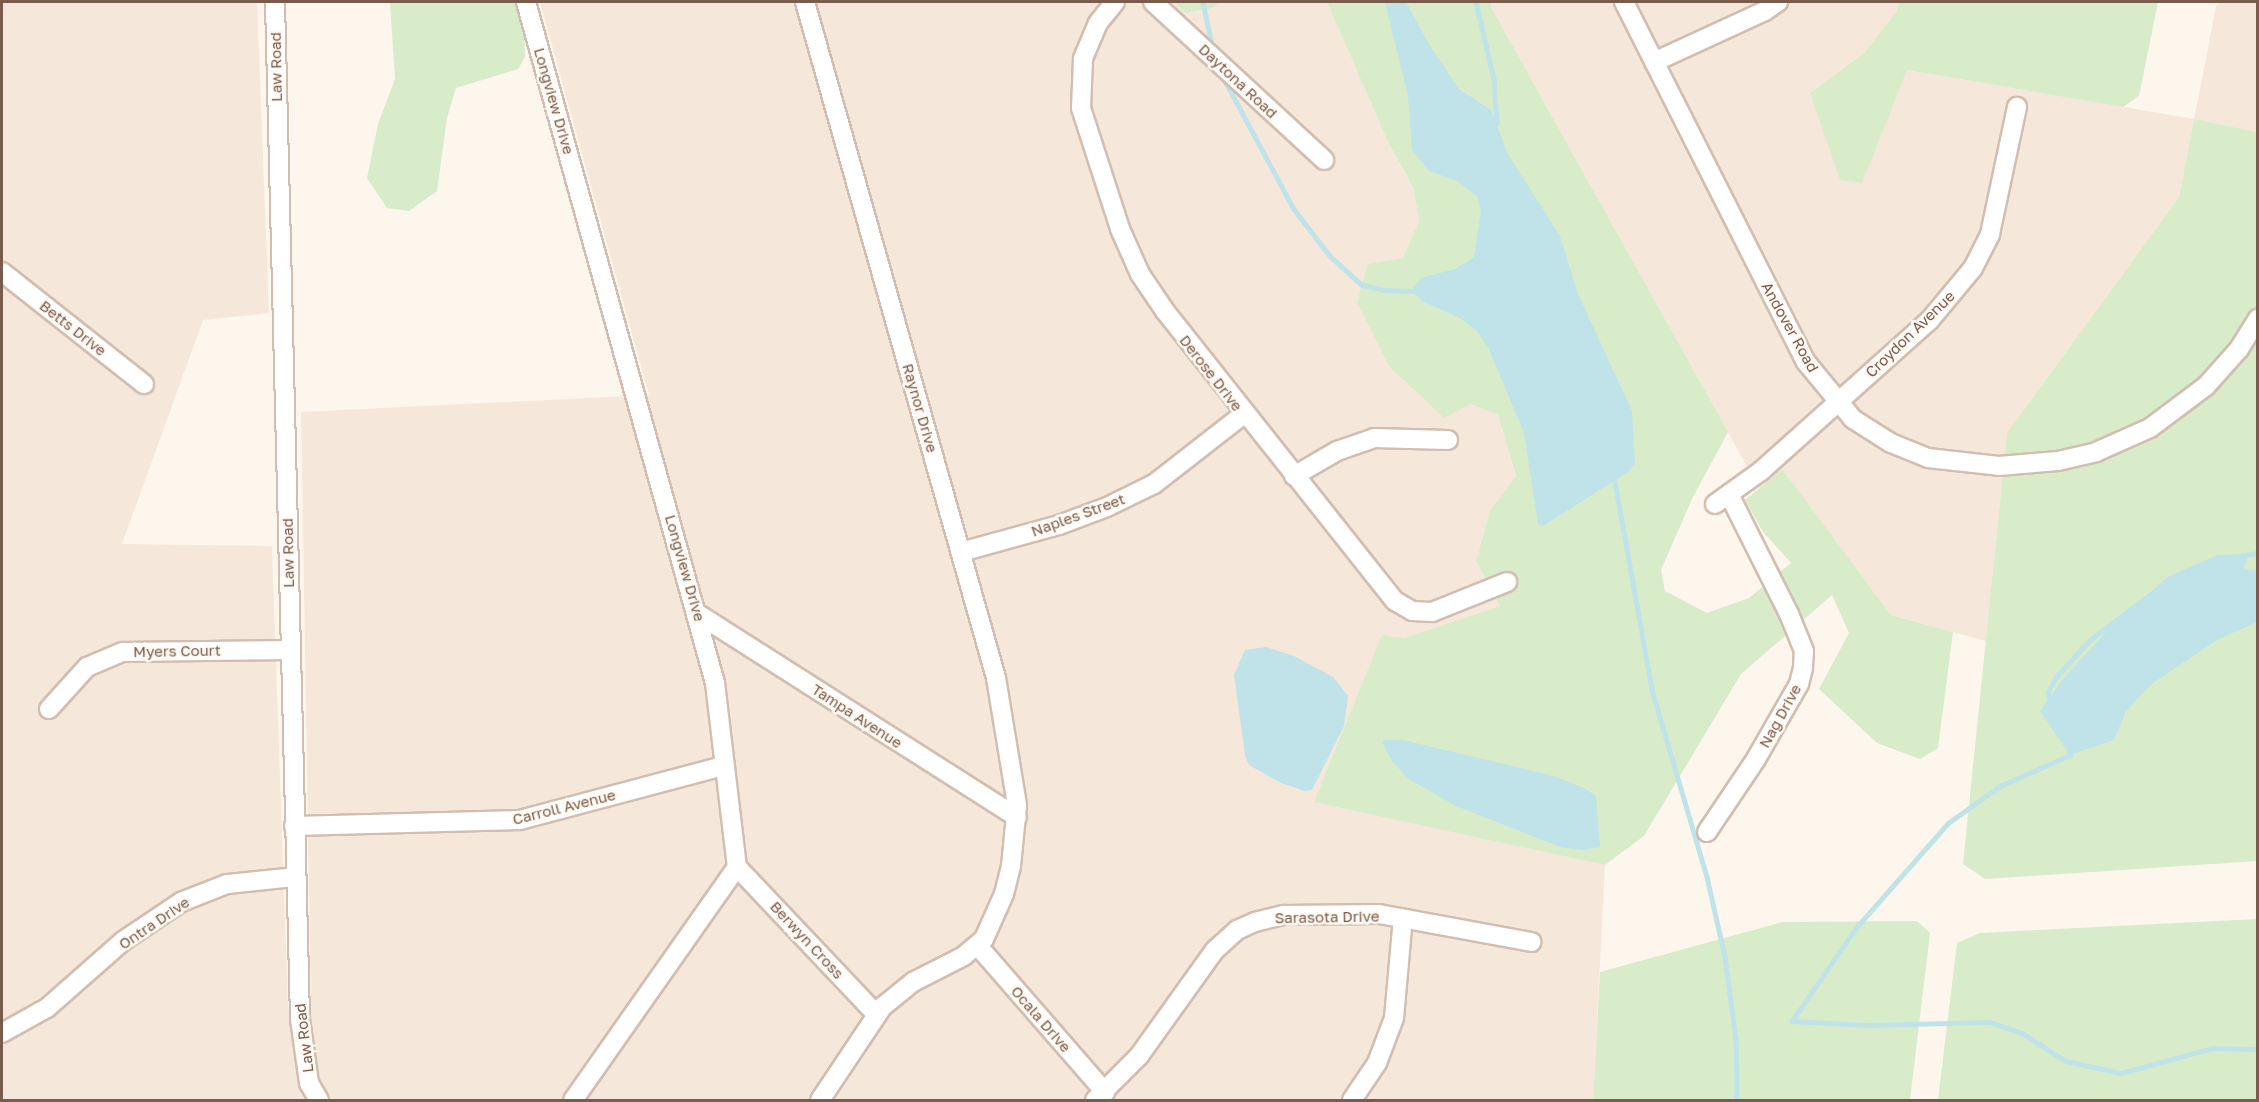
<!DOCTYPE html>
<style>
body{margin:0}
#map{position:relative;width:2259px;height:1102px;overflow:hidden;background:#fdf6ec;font-family:"Golos Text",sans-serif}
div>[style]{position:absolute}
.residential>*{inset:0;background:#f5e8da}
.green>*{inset:0;background:#d8ecc9}
.water>*{inset:0;background:#bfe3e8}
.stream>*{height:4.5px;margin:-2.25px;padding:0 2.25px;transform-origin:2.25px;border-radius:2.25px;background:#bfe3e8}
.roads{filter:drop-shadow(2px 0 #d1beb0) drop-shadow(-2px 0 #d1beb0) drop-shadow(0 2px #d1beb0) drop-shadow(0 -2px #d1beb0)}
.minor>*{height:18px;margin:-9px;padding:0 9px;transform-origin:9px;border-radius:9px;background:#fff}
span{translate:-50% -50%;white-space:nowrap;text-align:center;line-height:1.15;-webkit-text-stroke:5px #fffaf3;paint-order:stroke}
.street-label{font-size:15px;color:#7a5c4d}
.frame{position:absolute;inset:0;border:3px solid #7a5c4d;pointer-events:none}
</style>
<div id="map">
<div class="residential">
<i style="clip-path:polygon(2px 2px,257px 2px,269px 313px,203px 320px,122px 544px,272px 546px,288px 1007px,311px 1006px,301px 412px,649px 395px,540px 2px,1173px 2px,1186px 13px,1214px 8px,1219px 2px,1327px 2px,1387px 140px,1413px 189px,1419px 221px,1403px 258px,1471px 403px,1498px 415px,1516px 476px,1490px 510px,1476px 561px,1500px 606px,1404px 638px,1315px 801px,1605px 865px,1593px 1100px,2px 1100px)"></i>
<i style="clip-path:polygon(1491px 2px,1899px 2px,1896px 12px,1864px 53px,1810px 93px,1896px 97px,1907px 70px,2194px 119px,2217px 2px,2257px 2px,2257px 132px,2194px 119px,2179px 197px,2007px 433px,1986px 641px,1891px 615px,1782px 470px,1759px 488px,1491px 7px)"></i>
</div>
<div class="green">
<i style="clip-path:polygon(390px 2px,516px 2px,524px 30px,525px 57px,518px 69px,456px 88px,447px 118px,437px 191px,409px 211px,387px 208px,367px 178px,378px 124px,395px 79px)"></i>
<i style="clip-path:polygon(1173px 2px,1219px 2px,1214px 8px,1186px 13px)"></i>
<i style="clip-path:polygon(1327px 2px,1491px 2px,1491px 7px,1728px 432px,1692px 499px,1661px 570px,1665px 591px,1707px 613px,1749px 598px,1791px 563px,1763px 532px,1745px 500px,1782px 469px,1891px 615px,1953px 632px,1938px 748px,1920px 759px,1877px 743px,1819px 689px,1849px 633px,1832px 595px,1741px 674px,1644px 836px,1605px 865px,1314px 802px,1382px 635px,1404px 638px,1500px 606px,1476px 561px,1490px 510px,1516px 476px,1498px 415px,1471px 404px,1444px 418px,1389px 366px,1357px 302px,1368px 264px,1403px 258px,1419px 221px,1413px 188px,1387px 140px)"></i>
<i style="clip-path:polygon(1899px 2px,2158px 2px,2139px 96px,2123px 107px,1907px 70px,1862px 183px,1840px 180px,1810px 93px,1864px 53px,1896px 12px)"></i>
<i style="clip-path:polygon(2194px 119px,2257px 132px,2257px 861px,1985px 879px,1963px 864px,2007px 433px,2179px 197px)"></i>
<i style="clip-path:polygon(2257px 919px,2257px 1100px,1938px 1100px,1957px 943px,1980px 933px)"></i>
<i style="clip-path:polygon(1917px 921px,1930px 933px,1910px 1100px,1593px 1100px,1600px 972px,1783px 922px)"></i>
</div>
<div class="water">
<i style="clip-path:polygon(1385px 2px,1406px 2px,1430px 46px,1459px 89px,1491px 110px,1508px 154px,1560px 236px,1578px 294px,1632px 411px,1635px 463px,1628px 472px,1543px 526px,1538px 524px,1524px 433px,1488px 347px,1477px 331px,1460px 318px,1422px 301px,1415px 294px,1413px 287px,1421px 278px,1455px 269px,1474px 257px,1481px 210px,1477px 196px,1457px 181px,1429px 171px,1412px 150px,1408px 96px)"></i>
<i style="clip-path:polygon(2248px 554px,2244px 569px,2257px 570px,2257px 622px,2217px 640px,2153px 683px,2126px 711px,2114px 740px,2070px 755px,2040px 711px,2063px 679px,2107px 631px,2169px 576px,2218px 555px)"></i>
<i style="clip-path:polygon(1266px 647px,1294px 656px,1333px 677px,1348px 696px,1344px 726px,1312px 790px,1305px 791px,1281px 783px,1249px 765px,1245px 755px,1234px 675px,1245px 650px)"></i>
<i style="clip-path:polygon(1385px 740px,1403px 740px,1554px 776px,1584px 788px,1596px 796px,1600px 847px,1583px 850px,1560px 847px,1456px 806px,1407px 778px,1390px 758px,1382px 742px)"></i>
</div>
<div class="stream">
<i style="left:1203px;top:2px;width:49px;rotate:78.2deg"></i>
<i style="left:1476px;top:2px;width:79px;rotate:76.8deg"></i>
<i style="left:1494px;top:79px;width:44px;rotate:86.1deg"></i>
<i style="left:1497px;top:123px;width:5px;rotate:169deg"></i>
<i style="left:1222px;top:75px;width:152px;rotate:61.8deg"></i>
<i style="left:1294px;top:209px;width:59px;rotate:52.5deg"></i>
<i style="left:1330px;top:256px;width:43px;rotate:42.2deg"></i>
<i style="left:1362px;top:285px;width:24px;rotate:12deg"></i>
<i style="left:1385px;top:290px;width:33px;rotate:2deg"></i>
<i style="left:1614px;top:476px;width:217px;rotate:79.9deg"></i>
<i style="left:1652px;top:690px;width:195px;rotate:73.6deg"></i>
<i style="left:1707px;top:877px;width:82px;rotate:77.3deg"></i>
<i style="left:1725px;top:957px;width:82px;rotate:82.3deg"></i>
<i style="left:1736px;top:1038px;width:62px;rotate:89.1deg"></i>
<i style="left:2242px;top:555px;width:16px;rotate:-7deg"></i>
<i style="left:2050px;top:701px;width:9px;rotate:-103deg"></i>
<i style="left:2048px;top:692px;width:17px;rotate:-62deg"></i>
<i style="left:2056px;top:677px;width:52px;rotate:-47.4deg"></i>
<i style="left:2091px;top:639px;width:75px;rotate:-36.9deg"></i>
<i style="left:1792px;top:1021px;width:112px;rotate:-55.6deg"></i>
<i style="left:1855px;top:929px;width:141px;rotate:-48.7deg"></i>
<i style="left:1948px;top:823px;width:64px;rotate:-35.4deg"></i>
<i style="left:2000px;top:786px;width:77px;rotate:-23.9deg"></i>
<i style="left:2070px;top:755px;width:4px;rotate:-104deg"></i>
<i style="left:1792px;top:1021px;width:75px;rotate:3.1deg"></i>
<i style="left:1867px;top:1025px;width:123px;rotate:-1.4deg"></i>
<i style="left:1990px;top:1022px;width:34px;rotate:19deg"></i>
<i style="left:2022px;top:1033px;width:52px;rotate:32.5deg"></i>
<i style="left:2066px;top:1061px;width:56px;rotate:12.3deg"></i>
<i style="left:2121px;top:1073px;width:95px;rotate:-15.2deg"></i>
<i style="left:2213px;top:1048px;width:45px;rotate:1.3deg"></i>
</div>
<div class="roads">
<div class="minor">
<i style="left:275px;top:2px;width:1017px;rotate:88.59deg"></i>
<i style="left:300px;top:1019px;width:65px;rotate:82deg"></i>
<i style="left:309px;top:1083px;width:20px;rotate:60deg"></i>
<i style="left:526px;top:2px;width:707px;rotate:74.49deg"></i>
<i style="left:715px;top:683px;width:185px;rotate:83.2deg"></i>
<i style="left:737px;top:867px;width:285px;rotate:125.1deg"></i>
<i style="left:805px;top:2px;width:702px;rotate:74.22deg"></i>
<i style="left:996px;top:678px;width:129px;rotate:80.6deg"></i>
<i style="left:1017px;top:805px;width:61px;rotate:95.6deg"></i>
<i style="left:1011px;top:866px;width:29px;rotate:104deg"></i>
<i style="left:1004px;top:894px;width:49px;rotate:114deg"></i>
<i style="left:984px;top:939px;width:26px;rotate:140deg"></i>
<i style="left:964px;top:956px;width:57px;rotate:153deg"></i>
<i style="left:913px;top:982px;width:38px;rotate:141deg"></i>
<i style="left:883px;top:1006px;width:113px;rotate:123.8deg"></i>
<i style="left:1115px;top:2px;width:27px;rotate:129deg"></i>
<i style="left:1098px;top:23px;width:39px;rotate:113deg"></i>
<i style="left:1083px;top:59px;width:49px;rotate:92.3deg"></i>
<i style="left:1081px;top:108px;width:127px;rotate:72.1deg"></i>
<i style="left:1120px;top:229px;width:49px;rotate:66deg"></i>
<i style="left:1140px;top:274px;width:45px;rotate:56deg"></i>
<i style="left:1165px;top:311px;width:370px;rotate:51.6deg"></i>
<i style="left:1395px;top:601px;width:20px;rotate:30deg"></i>
<i style="left:1412px;top:611px;width:20px;rotate:3deg"></i>
<i style="left:1432px;top:612px;width:81px;rotate:-21.8deg"></i>
<i style="left:1153px;top:2px;width:233px;rotate:42.7deg"></i>
<i style="left:1624px;top:2px;width:403px;rotate:63.2deg"></i>
<i style="left:1806px;top:362px;width:74px;rotate:50.5deg"></i>
<i style="left:1853px;top:419px;width:45px;rotate:32.3deg"></i>
<i style="left:1891px;top:443px;width:40px;rotate:22deg"></i>
<i style="left:1928px;top:458px;width:71px;rotate:6.4deg"></i>
<i style="left:1999px;top:466px;width:59px;rotate:-4.8deg"></i>
<i style="left:2058px;top:461px;width:39px;rotate:-13deg"></i>
<i style="left:2096px;top:452px;width:59px;rotate:-24deg"></i>
<i style="left:2150px;top:428px;width:70px;rotate:-36.9deg"></i>
<i style="left:2206px;top:386px;width:50px;rotate:-48.3deg"></i>
<i style="left:2239px;top:349px;width:36px;rotate:-58deg"></i>
<i style="left:1654px;top:62px;width:122px;rotate:-24.7deg"></i>
<i style="left:1765px;top:11px;width:16px;rotate:-35deg"></i>
<i style="left:2px;top:272px;width:181px;rotate:38.3deg"></i>
<i style="left:1294px;top:476px;width:50px;rotate:-30.2deg"></i>
<i style="left:1337px;top:451px;width:39px;rotate:-19deg"></i>
<i style="left:1374px;top:438px;width:74px;rotate:1.5deg"></i>
<i style="left:1715px;top:504px;width:57px;rotate:-35.7deg"></i>
<i style="left:1761px;top:471px;width:225px;rotate:-41.8deg"></i>
<i style="left:1929px;top:321px;width:69px;rotate:-50.3deg"></i>
<i style="left:1973px;top:268px;width:38px;rotate:-63deg"></i>
<i style="left:1990px;top:234px;width:130px;rotate:-78deg"></i>
<i style="left:961px;top:552px;width:102px;rotate:-15.4deg"></i>
<i style="left:1059px;top:525px;width:51px;rotate:-20.6deg"></i>
<i style="left:1107px;top:507px;width:52px;rotate:-26.1deg"></i>
<i style="left:1154px;top:484px;width:114px;rotate:-37.9deg"></i>
<i style="left:698px;top:614px;width:378px;rotate:32.5deg"></i>
<i style="left:49px;top:709px;width:57px;rotate:-47.9deg"></i>
<i style="left:87px;top:667px;width:39px;rotate:-23deg"></i>
<i style="left:123px;top:652px;width:167px;rotate:-0.7deg"></i>
<i style="left:294px;top:826px;width:226px;rotate:-1.5deg"></i>
<i style="left:520px;top:820px;width:210px;rotate:-14.9deg"></i>
<i style="left:1707px;top:832px;width:88px;rotate:-56.1deg"></i>
<i style="left:1756px;top:759px;width:86px;rotate:-60.2deg"></i>
<i style="left:1799px;top:684px;width:16px;rotate:-76deg"></i>
<i style="left:1803px;top:668px;width:17px;rotate:-87deg"></i>
<i style="left:1804px;top:651px;width:40px;rotate:-112deg"></i>
<i style="left:1789px;top:614px;width:134px;rotate:-116.6deg"></i>
<i style="left:737px;top:867px;width:202px;rotate:46.6deg"></i>
<i style="left:978px;top:946px;width:194px;rotate:49deg"></i>
<i style="left:2px;top:1033px;width:51px;rotate:-29.1deg"></i>
<i style="left:47px;top:1008px;width:101px;rotate:-41.4deg"></i>
<i style="left:123px;top:941px;width:70px;rotate:-33.9deg"></i>
<i style="left:181px;top:902px;width:49px;rotate:-21.4deg"></i>
<i style="left:227px;top:884px;width:68px;rotate:-5.9deg"></i>
<i style="left:1095px;top:1100px;width:62px;rotate:-45deg"></i>
<i style="left:1139px;top:1056px;width:130px;rotate:-54.4deg"></i>
<i style="left:1215px;top:950px;width:30px;rotate:-42deg"></i>
<i style="left:1237px;top:930px;width:20px;rotate:-24deg"></i>
<i style="left:1255px;top:922px;width:30px;rotate:-14deg"></i>
<i style="left:1284px;top:915px;width:95px;rotate:-0.6deg"></i>
<i style="left:1379px;top:914px;width:155px;rotate:10.4deg"></i>
<i style="left:1352px;top:1100px;width:45px;rotate:-56deg"></i>
<i style="left:1377px;top:1063px;width:48px;rotate:-69.3deg"></i>
<i style="left:1394px;top:1018px;width:100px;rotate:-84.9deg"></i>
</div>
</div>
<div class="street-label">
<span style="left:276px;top:67px;rotate:-91deg">Law Road</span>
<span style="left:1238px;top:81px;rotate:43deg">Daytona Road</span>
<span style="left:554px;top:101px;rotate:74deg">Longview Drive</span>
<span style="left:1790px;top:327px;rotate:61deg">Andover Road</span>
<span style="left:73px;top:328px;rotate:38deg">Betts Drive</span>
<span style="left:1910px;top:334px;rotate:-44deg">Croydon Avenue</span>
<span style="left:1211px;top:373px;rotate:52deg">Derose Drive</span>
<span style="left:920px;top:408px;rotate:74deg">Raynor Drive</span>
<span style="left:1078px;top:515px;rotate:-20deg">Naples Street</span>
<span style="left:288px;top:553px;rotate:-91deg">Law Road</span>
<span style="left:685px;top:568px;rotate:74deg">Longview Drive</span>
<span style="left:177px;top:651px;rotate:-1deg">Myers Court</span>
<span style="left:857px;top:716px;rotate:33deg">Tampa Avenue</span>
<span style="left:1780px;top:716px;rotate:-61deg">Nag Drive</span>
<span style="left:564px;top:807px;rotate:-14deg">Carroll Avenue</span>
<span style="left:1327px;top:917px;rotate:-1deg">Sarasota Drive</span>
<span style="left:154px;top:923px;rotate:-34deg">Ontra Drive</span>
<span style="left:807px;top:940px;rotate:47deg">Berwyn Cross</span>
<span style="left:1041px;top:1019px;rotate:49deg">Ocala Drive</span>
<span style="left:304px;top:1038px;rotate:-97deg">Law Road</span>
</div>
<div class="frame"></div>
</div>
